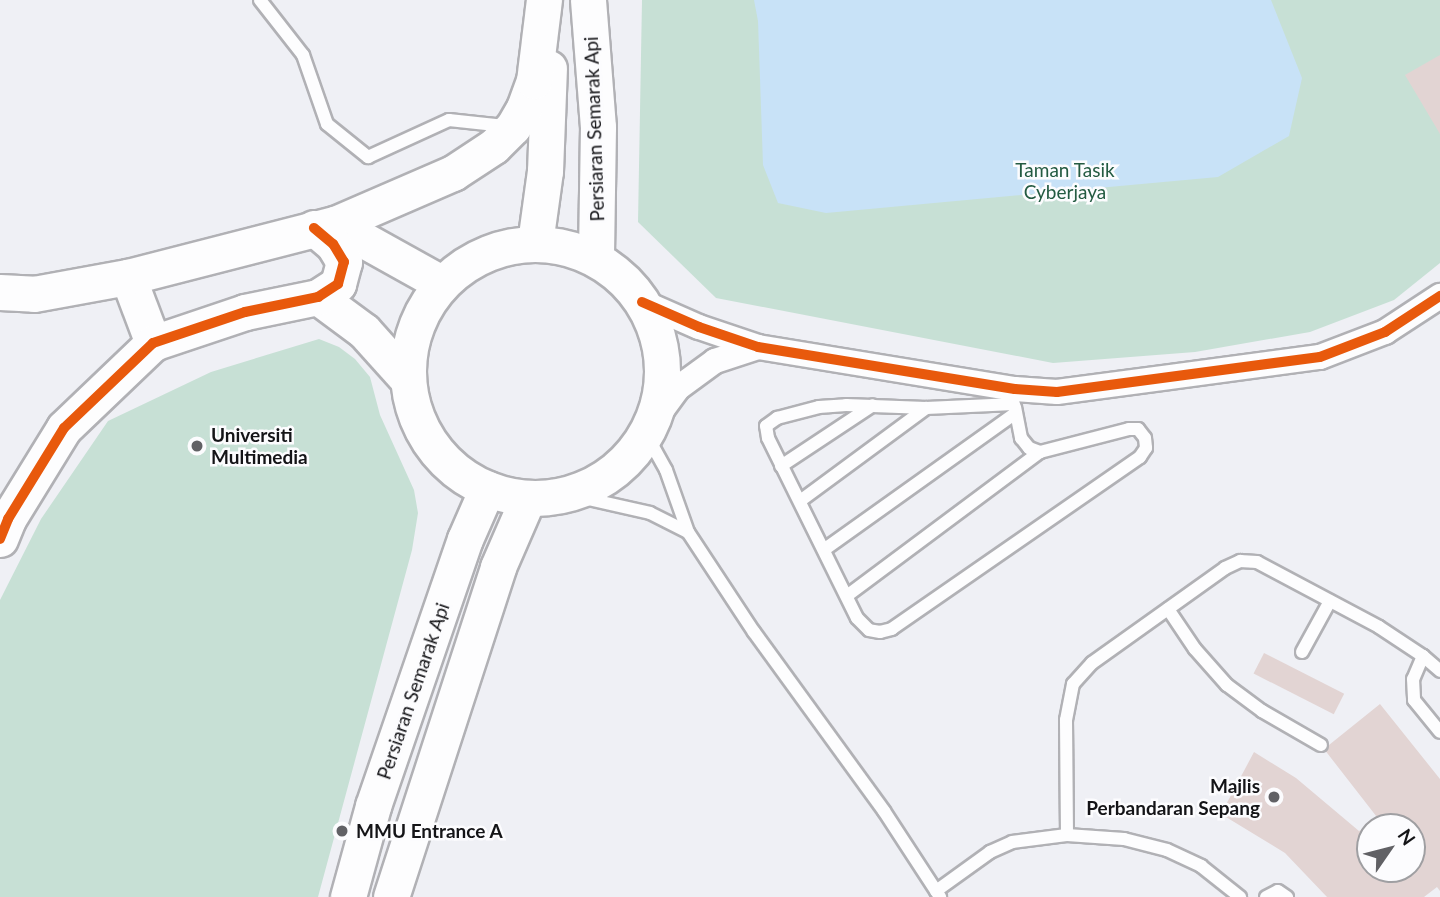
<!DOCTYPE html>
<style>
body{margin:0}
#map{position:relative;width:1440px;height:897px;overflow:hidden;background:#eff0f5;font-family:Lato,sans-serif}
div>[style]{position:absolute}
.green>*{inset:0;background:#c7e0d5}
.water>*{inset:0;background:#c8e2f7}
.building>*{inset:0;background:#e2d4d3;transform-origin:0 0}
.roads{filter:drop-shadow(2px 0 #b1b1b5) drop-shadow(-2px 0 #b1b1b5) drop-shadow(0 2px #b1b1b5) drop-shadow(0 -2px #b1b1b5)}
.lane>*{height:12px;margin:-6px;padding:0 6px;transform-origin:6px;border-radius:6px;background:#fdfdfe}
.street>*{height:24px;margin:-12px;padding:0 12px;transform-origin:12px;border-radius:12px;background:#fdfdfe}
.secondary>*{height:35px;margin:-17.5px;padding:0 17.5px;transform-origin:17.5px;border-radius:17.5px;background:#fdfdfe}
.secondary>.ring{margin:-17.5px;padding:0;box-sizing:content-box;background:none;border:35px solid #fdfdfe;border-radius:50%}
.cycleway>*{height:10px;margin:-5px;padding:0 5px;transform-origin:5px;border-radius:5px;background:#e8590c}
.dots>*{width:19px;height:19px;translate:-50% -50%;box-sizing:border-box;border:4px solid #fcfcfe;border-radius:50%}
span{translate:-50% -50%;white-space:nowrap;text-align:center;line-height:1.15;-webkit-text-stroke:5px #fcfcfe;paint-order:stroke}
.street-label{font-size:19px;color:#141417}
.park-label{font-size:19px;color:#245b42}
.poi-label{font-size:19px;color:#141417;font-weight:700}
.left{translate:0 -50%;text-align:left}
.right{translate:-100% -50%;text-align:right}
.north{position:absolute;left:1356px;top:813px;width:70px;height:70px;box-sizing:border-box;background:#fcfcfe;border:2px solid #9f9fa2;border-radius:50%;rotate:55deg;font-size:19px;font-weight:700;line-height:28px;text-align:center;color:#141417}
.north::after{content:'';display:block;margin:auto;width:24px;height:32px;background:#616165;clip-path:polygon(50% 0,100% 100%,50% 72%,0 100%)}
</style>
<div id="map">
<div class="green">
<i style="clip-path:polygon(642px 0,1440px 0,1440px 263px,1394px 300px,1310px 332px,1195px 352px,1053px 363px,716px 298px,638px 222px)"></i>
<i style="clip-path:polygon(319px 339px,339px 347px,355px 359px,370px 377px,380px 415px,414px 490px,418px 513px,412px 550px,318px 897px,0 897px,0 600px,41px 519px,108px 421px,211px 372px)"></i>
</div>
<div class="water">
<i style="clip-path:polygon(754px 0,1271px 0,1302px 78px,1289px 136px,1218px 177px,826px 213px,778px 203px,763px 165px,758px 21px)"></i>
</div>
<div class="building">
<i style="clip-path:polygon(1440px 55px,1440px 134px,1405px 75px)"></i>
<i style="left:1264px;top:653px;width:90px;height:23px;rotate:27deg"></i>
<i style="clip-path:polygon(evenodd,1380px 704px,1440px 779px,1440px 891px,1437px 887px,1424px 897px,1327px 897px,1285px 853px,1221px 814px,1254px 752px,1296px 778px,1359px 831px,1380px 821px,1324px 749px,1380px 704px,1370px 827px,1412px 827px,1412px 869px,1370px 869px,1370px 827px)"></i>
</div>
<div class="roads">
<div class="lane">
<i style="left:260px;top:0;width:70px;rotate:52deg"></i>
<i style="left:303px;top:55px;width:73px;rotate:70.8deg"></i>
<i style="left:327px;top:124px;width:53px;rotate:38.8deg"></i>
<i style="left:368px;top:157px;width:89px;rotate:-24.6deg"></i>
<i style="left:449px;top:120px;width:56px;rotate:6.1deg"></i>
<i style="left:1015px;top:407px;width:32px;rotate:79deg"></i>
<i style="left:1021px;top:438px;width:13px;rotate:51deg"></i>
<i style="left:1029px;top:448px;width:12px;rotate:20deg"></i>
<i style="left:646px;top:434px;width:41px;rotate:60.9deg"></i>
<i style="left:666px;top:470px;width:66px;rotate:70.5deg"></i>
<i style="left:688px;top:532px;width:120px;rotate:56.6deg"></i>
<i style="left:754px;top:632px;width:221px;rotate:54deg"></i>
<i style="left:884px;top:811px;width:103px;rotate:56.9deg"></i>
<i style="left:781px;top:466px;width:110px;rotate:-33.5deg"></i>
<i style="left:566px;top:494px;width:86px;rotate:12.7deg"></i>
<i style="left:650px;top:513px;width:42px;rotate:26.6deg"></i>
<i style="left:800px;top:501px;width:157px;rotate:-36.4deg"></i>
<i style="left:825px;top:549px;width:234px;rotate:-35.5deg"></i>
<i style="left:848px;top:595px;width:239px;rotate:-36.7deg"></i>
<i style="left:1040px;top:452px;width:92px;rotate:-14.5deg"></i>
<i style="left:1129px;top:429px;width:9px"></i>
<i style="left:1138px;top:429px;width:11px;rotate:52deg"></i>
<i style="left:1145px;top:438px;width:10px;rotate:84deg"></i>
<i style="left:1146px;top:448px;width:11px;rotate:124deg"></i>
<i style="left:1140px;top:457px;width:302px;rotate:145.3deg"></i>
<i style="left:892px;top:629px;width:12px;rotate:166deg"></i>
<i style="left:880px;top:632px;width:11px;rotate:-170deg"></i>
<i style="left:869px;top:630px;width:17px;rotate:-135deg"></i>
<i style="left:857px;top:618px;width:201px;rotate:-116.3deg"></i>
<i style="left:768px;top:438px;width:12px;rotate:-99deg"></i>
<i style="left:766px;top:426px;width:14px;rotate:-36deg"></i>
<i style="left:777px;top:418px;width:43px;rotate:-14.7deg"></i>
<i style="left:819px;top:407px;width:27px;rotate:-4deg"></i>
<i style="left:846px;top:405px;width:80px;rotate:2.1deg"></i>
<i style="left:926px;top:408px;width:88px;rotate:-2.6deg"></i>
<i style="left:1168px;top:609px;width:48px;rotate:56deg"></i>
<i style="left:1195px;top:649px;width:48px;rotate:48.4deg"></i>
<i style="left:1227px;top:685px;width:44px;rotate:36.6deg"></i>
<i style="left:1262px;top:711px;width:68px;rotate:30deg"></i>
<i style="left:1302px;top:652px;width:58px;rotate:-61.2deg"></i>
<i style="left:1423px;top:656px;width:25px;rotate:113deg"></i>
<i style="left:1413px;top:679px;width:21px;rotate:87deg"></i>
<i style="left:1414px;top:700px;width:41px;rotate:50.9deg"></i>
<i style="left:1067px;top:835px;width:115px;rotate:-90.5deg"></i>
<i style="left:1066px;top:720px;width:37px;rotate:-79deg"></i>
<i style="left:1073px;top:684px;width:28px;rotate:-48deg"></i>
<i style="left:1092px;top:663px;width:163px;rotate:-35.5deg"></i>
<i style="left:1225px;top:568px;width:17px;rotate:-25deg"></i>
<i style="left:1240px;top:561px;width:17px;rotate:3deg"></i>
<i style="left:1257px;top:562px;width:138px;rotate:28deg"></i>
<i style="left:1379px;top:627px;width:53px;rotate:33.4deg"></i>
<i style="left:1423px;top:656px;width:23px;rotate:41deg"></i>
<i style="left:936px;top:891px;width:67px;rotate:-35.8deg"></i>
<i style="left:990px;top:852px;width:24px;rotate:-24deg"></i>
<i style="left:1012px;top:842px;width:55px;rotate:-7.3deg"></i>
<i style="left:1067px;top:835px;width:57px;rotate:4deg"></i>
<i style="left:1124px;top:839px;width:44px;rotate:14.3deg"></i>
<i style="left:1167px;top:850px;width:38px;rotate:25deg"></i>
<i style="left:1201px;top:866px;width:50px;rotate:38.5deg"></i>
<i style="left:1266px;top:897px;width:13px;rotate:-27deg"></i>
<i style="left:1278px;top:891px;width:11px;rotate:34deg"></i>
</div>
<div class="street">
<i style="left:642px;top:302px;width:62px;rotate:23.7deg"></i>
<i style="left:699px;top:327px;width:62px;rotate:18.7deg"></i>
<i style="left:758px;top:347px;width:260px;rotate:9.3deg"></i>
<i style="left:1015px;top:389px;width:42px;rotate:4.1deg"></i>
<i style="left:1057px;top:392px;width:265px;rotate:-7.6deg"></i>
<i style="left:1320px;top:357px;width:70px;rotate:-21deg"></i>
<i style="left:1385px;top:332px;width:66px;rotate:-33.2deg"></i>
<i style="left:651px;top:425px;width:46px;rotate:-53.9deg"></i>
<i style="left:678px;top:388px;width:46px;rotate:-36.1deg"></i>
<i style="left:715px;top:361px;width:45px;rotate:-18deg"></i>
</div>
<div class="secondary">
<i style="left:588px;top:0;width:127px;rotate:85.5deg"></i>
<i style="left:598px;top:127px;width:132px;rotate:90.9deg"></i>
<i style="left:335px;top:224px;width:121px;rotate:29.1deg"></i>
<i style="left:535px;top:243px;width:73px;rotate:-82.1deg"></i>
<i style="left:545px;top:171px;width:103px;rotate:-87.8deg"></i>
<i class="ring" style="left:408px;top:244px;width:219px;height:219px"></i>
<i style="left:128px;top:277px;width:71px;rotate:69.3deg"></i>
<i style="left:0;top:292px;width:34px;rotate:3deg"></i>
<i style="left:34px;top:294px;width:96px;rotate:-10.3deg"></i>
<i style="left:128px;top:277px;width:214px;rotate:-14.4deg"></i>
<i style="left:335px;top:224px;width:129px;rotate:-23.4deg"></i>
<i style="left:453px;top:173px;width:49px;rotate:-33.4deg"></i>
<i style="left:494px;top:146px;width:27px;rotate:-45deg"></i>
<i style="left:513px;top:127px;width:22px;rotate:-60deg"></i>
<i style="left:524px;top:108px;width:29px;rotate:-70deg"></i>
<i style="left:534px;top:81px;width:82px;rotate:-83deg"></i>
<i style="left:318px;top:297px;width:57px;rotate:36.5deg"></i>
<i style="left:364px;top:331px;width:64px;rotate:48.1deg"></i>
<i style="left:0;top:539px;width:22px;rotate:-68deg"></i>
<i style="left:8px;top:519px;width:107px;rotate:-58.4deg"></i>
<i style="left:64px;top:428px;width:123px;rotate:-43.7deg"></i>
<i style="left:153px;top:343px;width:97px;rotate:-18.6deg"></i>
<i style="left:245px;top:312px;width:75px;rotate:-11.6deg"></i>
<i style="left:318px;top:297px;width:24px;rotate:-33deg"></i>
<i style="left:338px;top:284px;width:23px;rotate:-75deg"></i>
<i style="left:344px;top:262px;width:21px;rotate:-121deg"></i>
<i style="left:333px;top:244px;width:25px;rotate:-140deg"></i>
<i style="left:348px;top:897px;width:94px;rotate:-74.6deg"></i>
<i style="left:373px;top:806px;width:282px;rotate:-71deg"></i>
<i style="left:465px;top:539px;width:55px;rotate:-66.3deg"></i>
<i style="left:391px;top:897px;width:347px;rotate:-72deg"></i>
<i style="left:498px;top:567px;width:75px;rotate:-66.5deg"></i>
</div>
</div>
<div class="cycleway">
<i style="left:642px;top:302px;width:62px;rotate:23.7deg"></i>
<i style="left:699px;top:327px;width:62px;rotate:18.7deg"></i>
<i style="left:758px;top:347px;width:260px;rotate:9.3deg"></i>
<i style="left:1015px;top:389px;width:42px;rotate:4.1deg"></i>
<i style="left:1057px;top:392px;width:265px;rotate:-7.6deg"></i>
<i style="left:1320px;top:357px;width:70px;rotate:-21deg"></i>
<i style="left:1385px;top:332px;width:66px;rotate:-33.2deg"></i>
<i style="left:0;top:539px;width:22px;rotate:-68deg"></i>
<i style="left:8px;top:519px;width:107px;rotate:-58.4deg"></i>
<i style="left:64px;top:428px;width:123px;rotate:-43.7deg"></i>
<i style="left:153px;top:343px;width:97px;rotate:-18.6deg"></i>
<i style="left:245px;top:312px;width:75px;rotate:-11.6deg"></i>
<i style="left:318px;top:297px;width:24px;rotate:-33deg"></i>
<i style="left:338px;top:284px;width:23px;rotate:-75deg"></i>
<i style="left:344px;top:262px;width:21px;rotate:-121deg"></i>
<i style="left:333px;top:244px;width:25px;rotate:-140deg"></i>
</div>
<div class="dots">
<i style="left:197px;top:446px;background:#616165"></i>
<i style="left:1274px;top:797px;background:#616165"></i>
<i style="left:342px;top:831px;background:#616165"></i>
</div>
<div class="street-label">
<span style="left:594px;top:129px;rotate:-92deg">Persiaran Semarak Api</span>
<span style="left:413px;top:691px;rotate:-71deg">Persiaran Semarak Api</span>
</div>
<div class="park-label">
<span style="left:1065px;top:181px">Taman Tasik<br>Cyberjaya</span>
</div>
<div class="poi-label">
<span class="left" style="left:211px;top:446px">Universiti<br>Multimedia</span>
<span class="right" style="left:1260px;top:797px">Majlis<br>Perbandaran Sepang</span>
<span class="left" style="left:356px;top:831px">MMU Entrance A</span>
</div>
<div class="north">N</div>
</div>
